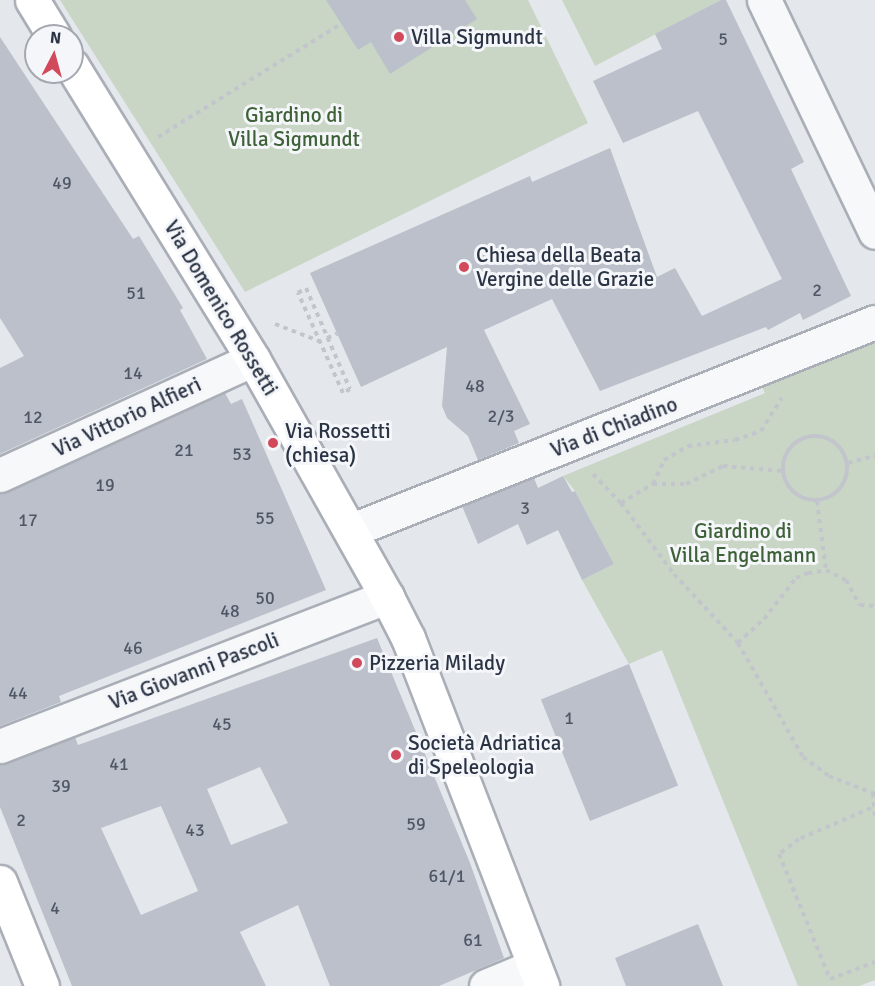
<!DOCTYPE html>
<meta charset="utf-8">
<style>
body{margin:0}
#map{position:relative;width:875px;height:986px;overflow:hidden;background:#e4e7ec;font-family:Signika,sans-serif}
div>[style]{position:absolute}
.green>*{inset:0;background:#c9d6c5}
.building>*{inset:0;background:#bbc0ca;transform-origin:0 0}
.path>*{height:4px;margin-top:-2px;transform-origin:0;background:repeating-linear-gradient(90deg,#c2c5cb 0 4.5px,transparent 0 9px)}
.path>.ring{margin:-2px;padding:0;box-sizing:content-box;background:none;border:4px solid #c2c5cb;border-radius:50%}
.roads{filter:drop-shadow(2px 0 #a9aeb7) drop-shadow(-2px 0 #a9aeb7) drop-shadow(0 2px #a9aeb7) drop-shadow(0 -2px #a9aeb7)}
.minor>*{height:33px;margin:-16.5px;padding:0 16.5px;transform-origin:16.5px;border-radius:16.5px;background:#f7f8fa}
.tertiary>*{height:33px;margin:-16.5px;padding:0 16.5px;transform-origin:16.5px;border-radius:16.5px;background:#f7f8fa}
.secondary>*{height:33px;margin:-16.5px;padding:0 16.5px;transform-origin:16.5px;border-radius:16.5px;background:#fff}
.dots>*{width:16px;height:16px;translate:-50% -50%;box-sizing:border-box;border:3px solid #f4f6f9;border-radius:50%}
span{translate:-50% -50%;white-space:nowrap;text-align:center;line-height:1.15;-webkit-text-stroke:6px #f4f6f9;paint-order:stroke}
.number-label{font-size:18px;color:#4f5766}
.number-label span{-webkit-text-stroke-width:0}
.poi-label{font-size:21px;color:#2b3445}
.left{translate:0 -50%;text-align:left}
.park-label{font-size:21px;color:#3f6138}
.street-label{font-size:21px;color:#2b3445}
.north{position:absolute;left:24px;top:24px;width:60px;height:60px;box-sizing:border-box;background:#f4f6f9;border:2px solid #a4a8b1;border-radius:50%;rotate:6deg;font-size:16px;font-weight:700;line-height:24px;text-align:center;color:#2b3445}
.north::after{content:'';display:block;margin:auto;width:21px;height:27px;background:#d1495b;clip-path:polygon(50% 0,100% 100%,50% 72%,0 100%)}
</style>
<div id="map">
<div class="green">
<i style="clip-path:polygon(60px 0,528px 0,588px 123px,245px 292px)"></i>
<i style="clip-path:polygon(562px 0,721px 0,595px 66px)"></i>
<i style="clip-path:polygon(875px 329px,875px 980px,859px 986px,798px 986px,662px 650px,629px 664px,582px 580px,614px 564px,575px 491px,563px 476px,765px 393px,756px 374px)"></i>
</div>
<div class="building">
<i style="clip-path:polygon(326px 0,465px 0,477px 19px,390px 74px,371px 42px,358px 50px)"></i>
<i style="clip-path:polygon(721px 0,726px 0,804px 162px,791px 169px,851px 296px,803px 320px,800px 313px,768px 330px,766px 327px,600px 391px,552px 299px,484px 330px,530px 424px,514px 431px,519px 443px,478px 460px,468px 436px,447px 418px,442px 406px,447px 347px,361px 387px,310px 273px,530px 176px,532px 182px,610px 148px,657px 277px,675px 268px,702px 316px,782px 279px,698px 111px,623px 143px,593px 81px,662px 49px,655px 34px)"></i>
<i style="clip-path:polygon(0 37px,133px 239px,139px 236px,183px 308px,180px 310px,207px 359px,0 454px,0 368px,24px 356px,0 318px)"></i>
<i style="clip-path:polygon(225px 393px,231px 404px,242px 399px,326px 590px,59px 696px,61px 702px,0 726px,0 493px)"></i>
<i style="clip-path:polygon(563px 476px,572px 492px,575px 491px,614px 564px,582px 580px,558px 530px,527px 545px,518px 524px,478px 544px,462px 506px,534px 478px,538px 488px)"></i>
<i style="clip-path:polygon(evenodd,377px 638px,470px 863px,504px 958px,439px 986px,330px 986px,298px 905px,240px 932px,266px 986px,72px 986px,0 807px,0 764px,75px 737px,78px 745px,377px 638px,260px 767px,288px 823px,231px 845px,207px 789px,260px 767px,377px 638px,161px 806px,198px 891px,141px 915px,101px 828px,161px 806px)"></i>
<i style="left:629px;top:664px;width:131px;height:95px;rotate:68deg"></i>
<i style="clip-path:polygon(698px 924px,723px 986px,626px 986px,615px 958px)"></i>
</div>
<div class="path">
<i style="left:158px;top:137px;width:215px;rotate:-31.7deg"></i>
<i style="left:306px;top:288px;width:110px;rotate:66.5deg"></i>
<i style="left:350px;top:389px;width:8px;rotate:150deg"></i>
<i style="left:343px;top:393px;width:110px;rotate:-114.2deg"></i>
<i style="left:298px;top:293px;width:9px;rotate:-32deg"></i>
<i style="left:275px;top:324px;width:47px;rotate:21.1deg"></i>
<i style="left:327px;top:338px;width:12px;rotate:-24deg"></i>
<i class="ring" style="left:783px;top:436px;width:60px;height:60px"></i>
<i style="left:848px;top:463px;width:28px;rotate:-15deg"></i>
<i style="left:593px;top:474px;width:40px;rotate:46deg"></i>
<i style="left:621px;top:503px;width:89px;rotate:53.3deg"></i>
<i style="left:674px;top:574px;width:94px;rotate:47.2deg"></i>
<i style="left:738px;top:643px;width:131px;rotate:60.3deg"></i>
<i style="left:803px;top:757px;width:32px;rotate:36deg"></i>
<i style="left:829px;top:776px;width:49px;rotate:21.4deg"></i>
<i style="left:653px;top:484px;width:33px"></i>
<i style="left:686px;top:484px;width:41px;rotate:-25.9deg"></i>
<i style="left:723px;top:466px;width:60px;rotate:4.8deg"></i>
<i style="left:817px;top:501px;width:70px;rotate:82.6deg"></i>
<i style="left:621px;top:503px;width:37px;rotate:-31deg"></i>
<i style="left:653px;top:484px;width:26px;rotate:-65deg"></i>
<i style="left:664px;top:460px;width:28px;rotate:-30deg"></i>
<i style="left:688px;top:446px;width:47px;rotate:-7.3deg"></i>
<i style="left:735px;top:440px;width:28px;rotate:-19deg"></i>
<i style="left:761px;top:431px;width:39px;rotate:-58deg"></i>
<i style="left:738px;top:643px;width:35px;rotate:-43deg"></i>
<i style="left:764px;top:619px;width:52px;rotate:-52deg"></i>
<i style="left:796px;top:578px;width:13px;rotate:-23deg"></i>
<i style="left:808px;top:573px;width:18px;rotate:-9deg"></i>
<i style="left:826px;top:570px;width:22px;rotate:27deg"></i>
<i style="left:846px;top:580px;width:29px;rotate:61deg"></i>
<i style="left:860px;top:605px;width:15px;rotate:4deg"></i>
<i style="left:873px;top:793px;width:23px;rotate:85deg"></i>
<i style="left:871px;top:808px;width:78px;rotate:156.7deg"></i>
<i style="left:799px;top:839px;width:25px;rotate:143deg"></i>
<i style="left:779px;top:854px;width:135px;rotate:67.8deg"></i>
<i style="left:830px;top:979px;width:48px;rotate:-20.7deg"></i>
</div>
<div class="roads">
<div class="minor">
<i style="left:764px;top:0;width:257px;rotate:64.4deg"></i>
<i style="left:0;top:475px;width:278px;rotate:-24.6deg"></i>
<i style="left:352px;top:530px;width:563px;rotate:-21.69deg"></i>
<i style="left:486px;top:986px;width:52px;rotate:-22.6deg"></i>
</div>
<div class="tertiary">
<i style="left:0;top:746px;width:415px;rotate:-21.1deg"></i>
</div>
<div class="secondary">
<i style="left:32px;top:0;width:42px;rotate:58.6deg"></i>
<i style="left:72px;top:66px;width:344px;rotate:58.3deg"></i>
<i style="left:253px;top:359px;width:273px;rotate:60.6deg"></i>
<i style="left:387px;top:597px;width:46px;rotate:62.9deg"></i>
<i style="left:408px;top:638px;width:373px;rotate:68.9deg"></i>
<i style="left:0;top:882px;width:112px;rotate:68deg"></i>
</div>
</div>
<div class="dots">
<i style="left:399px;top:37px;background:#d1495b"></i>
<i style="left:464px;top:267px;background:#d1495b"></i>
<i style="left:273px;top:443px;background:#d1495b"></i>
<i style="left:357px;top:663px;background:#d1495b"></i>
<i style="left:396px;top:755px;background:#d1495b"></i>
</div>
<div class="number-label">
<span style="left:723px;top:39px">5</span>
<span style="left:62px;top:183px">49</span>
<span style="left:817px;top:290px">2</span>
<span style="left:136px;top:293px">51</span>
<span style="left:133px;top:373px">14</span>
<span style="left:475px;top:386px">48</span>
<span style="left:501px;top:416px">2/3</span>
<span style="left:33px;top:417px">12</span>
<span style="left:184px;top:450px">21</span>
<span style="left:242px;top:454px">53</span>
<span style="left:105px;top:485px">19</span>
<span style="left:525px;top:508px">3</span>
<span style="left:265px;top:518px">55</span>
<span style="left:28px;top:520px">17</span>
<span style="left:265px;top:598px">50</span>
<span style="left:230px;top:611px">48</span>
<span style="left:133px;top:648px">46</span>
<span style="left:18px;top:693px">44</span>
<span style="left:569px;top:718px">1</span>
<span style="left:222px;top:724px">45</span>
<span style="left:119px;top:764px">41</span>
<span style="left:61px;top:786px">39</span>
<span style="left:21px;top:820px">2</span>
<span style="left:416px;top:824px">59</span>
<span style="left:195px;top:830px">43</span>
<span style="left:447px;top:876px">61/1</span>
<span style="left:55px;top:908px">4</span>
<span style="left:473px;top:940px">61</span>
</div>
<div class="poi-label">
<span class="left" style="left:411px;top:37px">Villa Sigmundt</span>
<span class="left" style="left:476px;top:267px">Chiesa della Beata<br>Vergine delle Grazie</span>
<span class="left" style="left:285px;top:443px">Via Rossetti<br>(chiesa)</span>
<span class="left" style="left:369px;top:663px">Pizzeria Milady</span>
<span class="left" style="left:408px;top:755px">Società Adriatica<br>di Speleologia</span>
</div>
<div class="park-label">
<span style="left:294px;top:127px">Giardino di<br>Villa Sigmundt</span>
<span style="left:743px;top:543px">Giardino di<br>Villa Engelmann</span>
</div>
<div class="street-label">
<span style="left:221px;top:308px;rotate:59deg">Via Domenico Rossetti</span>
<span style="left:127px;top:417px;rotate:-25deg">Via Vittorio Alfieri</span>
<span style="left:614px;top:427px;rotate:-21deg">Via di Chiadino</span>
<span style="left:194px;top:671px;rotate:-21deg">Via Giovanni Pascoli</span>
</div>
<div class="north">N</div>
</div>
